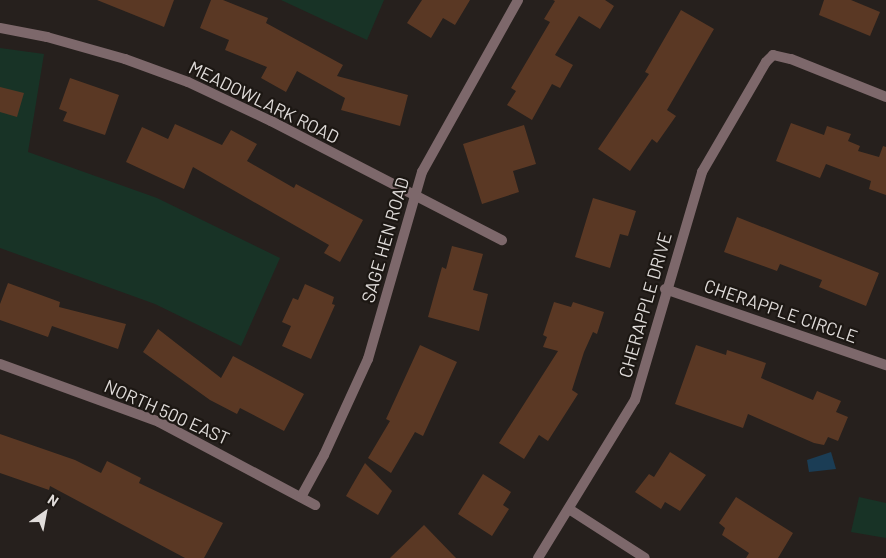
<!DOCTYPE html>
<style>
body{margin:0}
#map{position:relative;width:886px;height:558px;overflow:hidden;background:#26201d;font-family:Barlow,sans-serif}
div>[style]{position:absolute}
.green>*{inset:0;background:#183326}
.water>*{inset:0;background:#1b3d55}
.building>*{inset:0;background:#5a3824}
.minor>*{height:10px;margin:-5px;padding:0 5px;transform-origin:5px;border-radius:5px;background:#7d686b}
span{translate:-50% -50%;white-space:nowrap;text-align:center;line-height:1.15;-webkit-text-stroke:4.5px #1c1713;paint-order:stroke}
.street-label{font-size:18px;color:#e0dcda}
.north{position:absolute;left:20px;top:488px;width:50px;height:50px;-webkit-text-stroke:4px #1c1713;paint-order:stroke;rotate:33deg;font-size:14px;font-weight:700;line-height:20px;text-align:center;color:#e0dcda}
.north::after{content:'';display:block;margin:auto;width:18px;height:22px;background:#e0dcda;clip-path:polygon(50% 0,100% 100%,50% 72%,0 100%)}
</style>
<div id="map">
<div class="green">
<i style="clip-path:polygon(281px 0,384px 0,367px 40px)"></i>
<i style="clip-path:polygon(0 48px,44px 54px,28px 152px,157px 198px,280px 258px,241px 346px,155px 304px,0 248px)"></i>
<i style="clip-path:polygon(859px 497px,886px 503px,886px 538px,851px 532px)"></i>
</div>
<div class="water">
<i style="clip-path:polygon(831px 452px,836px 469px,809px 472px,807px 460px)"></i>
</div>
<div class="building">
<i style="clip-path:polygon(97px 0,174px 0,164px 27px)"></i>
<i style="clip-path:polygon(211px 0,223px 0,268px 18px,266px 23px,343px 65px,337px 76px,408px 95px,400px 126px,341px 110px,345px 98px,297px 71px,286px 92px,261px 78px,267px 67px,225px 50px,229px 40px,200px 28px)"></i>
<i style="clip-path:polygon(422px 0,470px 0,455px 25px,443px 18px,431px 38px,407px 23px)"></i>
<i style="clip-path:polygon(553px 0,605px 0,614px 6px,600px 29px,579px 16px,555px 55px,573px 65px,560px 88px,552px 84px,532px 120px,507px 105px,516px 91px,511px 88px,550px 22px,544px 19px,555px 1px)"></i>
<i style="clip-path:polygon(824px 0,851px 0,880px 12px,870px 36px,819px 15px)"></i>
<i style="clip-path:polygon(681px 10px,714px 29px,667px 110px,676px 116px,657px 143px,652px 139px,630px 171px,598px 149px,649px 74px,645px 72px)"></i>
<i style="clip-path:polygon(70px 78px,119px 95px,105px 135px,63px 121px,67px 112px,59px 109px)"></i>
<i style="clip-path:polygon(0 87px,24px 93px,17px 117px,0 112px)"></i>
<i style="clip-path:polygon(791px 123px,824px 135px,827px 126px,851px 134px,848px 141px,860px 146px,858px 151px,879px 157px,883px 146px,886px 147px,886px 195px,869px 189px,871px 181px,826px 164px,820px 178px,776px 161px)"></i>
<i style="clip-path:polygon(175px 124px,222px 145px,231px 130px,257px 144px,247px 161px,294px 188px,296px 184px,363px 220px,340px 262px,324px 253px,329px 245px,193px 167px,184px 189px,126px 162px,142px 127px,168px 139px)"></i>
<i style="clip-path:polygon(524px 125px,536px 164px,513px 171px,519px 192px,482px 204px,463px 144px)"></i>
<i style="clip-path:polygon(593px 198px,636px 211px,628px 236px,620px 234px,610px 268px,575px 257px)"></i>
<i style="clip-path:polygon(737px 217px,879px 273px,866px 306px,819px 287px,822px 280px,780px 264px,777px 271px,724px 252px)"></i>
<i style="clip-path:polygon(452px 246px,483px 254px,473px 290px,488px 294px,479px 331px,428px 317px,442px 267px,446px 269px)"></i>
<i style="clip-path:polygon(8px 283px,60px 302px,59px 307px,126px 324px,118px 349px,52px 326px,48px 337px,0 320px,0 304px)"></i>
<i style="clip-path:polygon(305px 284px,334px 297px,332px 304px,335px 305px,311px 359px,282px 346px,291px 326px,282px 322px,293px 298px,298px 300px)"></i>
<i style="clip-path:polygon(554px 302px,571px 307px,573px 302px,604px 312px,597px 334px,593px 332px,584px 352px,572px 390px,578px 394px,548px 441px,539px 435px,524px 459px,499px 443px,558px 351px,543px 347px,547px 337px,543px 335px)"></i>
<i style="clip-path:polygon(158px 329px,221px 378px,233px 356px,304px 394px,284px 431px,240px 408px,237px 414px,210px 400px,143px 352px)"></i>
<i style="clip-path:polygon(420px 345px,457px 362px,423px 436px,415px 432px,391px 473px,368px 458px,390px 421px,386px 419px)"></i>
<i style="clip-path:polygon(696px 345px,726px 355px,727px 350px,766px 363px,761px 378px,813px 400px,817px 391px,841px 401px,836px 412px,848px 417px,838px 441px,828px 437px,824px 445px,814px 443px,748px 414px,743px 428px,675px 404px)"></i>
<i style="clip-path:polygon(0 434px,75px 460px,101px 473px,107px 461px,141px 478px,139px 483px,223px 523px,204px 558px,185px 558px,50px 486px,49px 490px,0 473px)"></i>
<i style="clip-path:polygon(670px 452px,706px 475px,680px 511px,665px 502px,661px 509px,635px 492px,649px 474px,654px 477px)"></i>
<i style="clip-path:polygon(365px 463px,392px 491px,378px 515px,346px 496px)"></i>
<i style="clip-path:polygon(483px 474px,511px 492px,503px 505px,509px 509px,492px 536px,458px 514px)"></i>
<i style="clip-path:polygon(736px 497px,793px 533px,778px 558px,746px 558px,749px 553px,722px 535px,725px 528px,719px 523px)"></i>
<i style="clip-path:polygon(424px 525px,456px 558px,390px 558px)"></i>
</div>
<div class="minor">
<i style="left:0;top:28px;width:48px;rotate:10.8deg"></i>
<i style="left:47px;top:37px;width:81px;rotate:15.8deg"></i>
<i style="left:125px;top:59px;width:67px;rotate:20.1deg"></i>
<i style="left:188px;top:82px;width:92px;rotate:25.2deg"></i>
<i style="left:271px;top:121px;width:260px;rotate:27.3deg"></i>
<i style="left:665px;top:289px;width:234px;rotate:19deg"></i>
<i style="left:0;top:364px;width:169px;rotate:20deg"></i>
<i style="left:159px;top:422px;width:177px;rotate:28deg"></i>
<i style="left:301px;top:497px;width:48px;rotate:-61.3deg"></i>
<i style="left:324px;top:455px;width:106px;rotate:-65.4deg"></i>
<i style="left:368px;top:359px;width:195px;rotate:-73.9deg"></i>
<i style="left:422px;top:172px;width:197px;rotate:-60.8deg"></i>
<i style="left:569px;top:509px;width:90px;rotate:32.8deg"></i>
<i style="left:538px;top:558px;width:185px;rotate:-58.5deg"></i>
<i style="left:635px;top:400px;width:238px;rotate:-73.6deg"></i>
<i style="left:702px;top:172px;width:127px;rotate:-59.8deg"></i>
<i style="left:766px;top:62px;width:10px;rotate:-45deg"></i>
<i style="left:773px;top:55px;width:18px;rotate:13deg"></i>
<i style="left:791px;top:59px;width:102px;rotate:21.8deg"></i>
</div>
<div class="street-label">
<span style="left:264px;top:102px;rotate:26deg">MEADOWLARK ROAD</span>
<span style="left:385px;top:240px;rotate:-74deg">SAGE HEN ROAD</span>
<span style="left:645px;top:305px;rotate:-74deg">CHERAPPLE DRIVE</span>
<span style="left:781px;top:311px;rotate:19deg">CHERAPPLE CIRCLE</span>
<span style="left:167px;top:412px;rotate:24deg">NORTH 500 EAST</span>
</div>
<div class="north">N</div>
</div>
